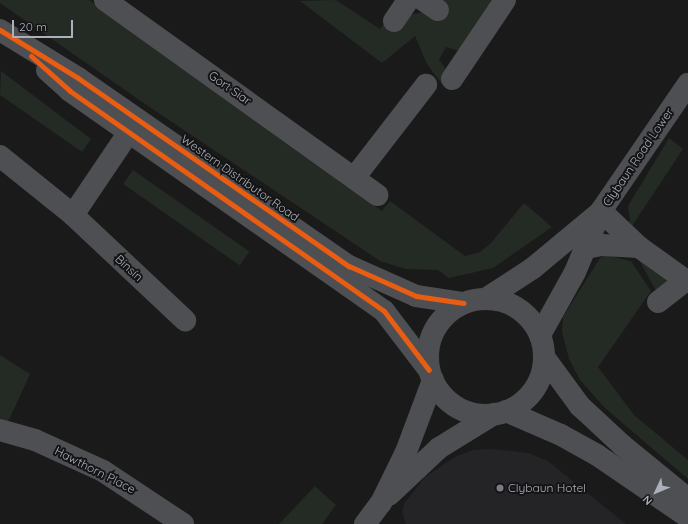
<!DOCTYPE html>
<meta charset="utf-8">
<style>
body{margin:0}
#map{position:relative;width:688px;height:524px;overflow:hidden;background:#1a1a1a;font-family:Quicksand,sans-serif}
div>[style]{position:absolute}
.built>*{inset:0;background:#242426}
.green>*{inset:0;background:#242a24;transform-origin:0 0}
.minor>*{height:22px;margin:-11px;padding:0 11px;transform-origin:11px;border-radius:11px;background:#4e4f52}
.minor>.ring{margin:-11px;padding:0;box-sizing:content-box;background:none;border:22px solid #4e4f52;border-radius:50%}
.cycleway>*{height:5px;margin:-2.5px;padding:0 2.5px;transform-origin:2.5px;border-radius:2.5px;background:#e95d12}
.dots>*{width:11px;height:11px;translate:-50% -50%;box-sizing:border-box;border:2px solid #141416;border-radius:50%}
span{translate:-50% -50%;white-space:nowrap;text-align:center;line-height:1.15;-webkit-text-stroke:4px #141416;paint-order:stroke}
.street-label{font-size:12px;color:#acb0ba}
.poi-label{font-size:12px;color:#acb0ba}
.left{translate:0 -50%;text-align:left}
.north{position:absolute;left:636px;top:472px;width:40px;height:40px;-webkit-text-stroke:3px #141416;paint-order:stroke;rotate:226deg;font-size:11px;font-weight:700;line-height:16px;text-align:center;color:#acb0ba}
.north::after{content:'';display:block;margin:auto;width:14px;height:18px;background:#acb0ba;clip-path:polygon(50% 0,100% 100%,50% 72%,0 100%)}
.scale{position:absolute;left:12px;top:20px;width:61px;height:18px;box-sizing:border-box;border:2px solid #acb0ba;border-top:0;padding-left:5px;font-size:12px;line-height:14px;white-space:nowrap;color:#acb0ba;-webkit-text-stroke:3px #141416;paint-order:stroke}
</style>
<div id="map">
<div class="built">
<i style="clip-path:polygon(493px 449px,529px 453px,548px 461px,626px 524px,406px 524px,402px 512px,404px 504px,425px 477px,455px 457px,472px 450px)"></i>
</div>
<div class="green">
<i style="clip-path:polygon(0 0,89px 0,382px 211px,390px 201px,465px 256px,480px 252px,491px 243px,524px 203px,552px 227px,493px 268px,458px 276px,449px 278px,438px 270px,405px 269px,380px 261px,145px 104px,0 3px)"></i>
<i style="clip-path:polygon(336px 0,380px 29px,386px 21px,402px 30px,410px 15px,423px 12px,441px 0,497px 0,459px 51px,446px 47px,439px 60px,446px 69px,442px 84px,427px 64px,415px 36px,382px 63px,300px 1px)"></i>
<i style="clip-path:polygon(1px 71px,91px 139px,82px 152px,0 95px)"></i>
<i style="clip-path:polygon(669px 138px,683px 149px,632px 226px,627px 224px,630px 220px,628px 206px)"></i>
<i style="left:133px;top:170px;width:142px;height:17px;rotate:35deg"></i>
<i style="clip-path:polygon(606px 255px,631px 261px,651px 291px,598px 367px,634px 415px,688px 460px,688px 479px,605px 408px,580px 380px,569px 359px,562px 332px,563px 317px,600px 258px)"></i>
<i style="clip-path:polygon(637px 256px,675px 283px,656px 291px)"></i>
<i style="clip-path:polygon(0 355px,30px 374px,8px 422px,0 420px)"></i>
<i style="clip-path:polygon(315px 486px,336px 505px,322px 524px,279px 524px)"></i>
</div>
<div class="minor">
<i style="left:105px;top:0;width:335px;rotate:35.6deg"></i>
<i style="left:423px;top:0;width:18px;rotate:34deg"></i>
<i style="left:394px;top:21px;width:25px;rotate:-56deg"></i>
<i style="left:0;top:30px;width:92px;rotate:31.6deg"></i>
<i style="left:78px;top:78px;width:330px;rotate:34.8deg"></i>
<i style="left:349px;top:266px;width:73px;rotate:24.1deg"></i>
<i style="left:416px;top:296px;width:48px;rotate:8.5deg"></i>
<i style="left:47px;top:70px;width:31px;rotate:42deg"></i>
<i style="left:70px;top:91px;width:383px;rotate:35deg"></i>
<i style="left:384px;top:311px;width:74px;rotate:52.7deg"></i>
<i style="left:452px;top:79px;width:95px;rotate:-56.1deg"></i>
<i style="left:0;top:156px;width:94px;rotate:38.9deg"></i>
<i style="left:73px;top:215px;width:154px;rotate:43.2deg"></i>
<i style="left:354px;top:178px;width:118px;rotate:-52.3deg"></i>
<i style="left:601px;top:211px;width:52px;rotate:43.5deg"></i>
<i style="left:639px;top:247px;width:60px;rotate:35.5deg"></i>
<i style="left:73px;top:215px;width:100px;rotate:-56deg"></i>
<i style="left:586px;top:248px;width:16px;rotate:-11deg"></i>
<i style="left:602px;top:245px;width:37px;rotate:3deg"></i>
<i style="left:487px;top:298px;width:55px;rotate:-33.1deg"></i>
<i style="left:533px;top:268px;width:85px;rotate:-39.7deg"></i>
<i class="ring" style="left:428px;top:299px;width:94px;height:94px"></i>
<i style="left:658px;top:302px;width:36px;rotate:-38deg"></i>
<i style="left:540px;top:335px;width:72px;rotate:-60.9deg"></i>
<i style="left:575px;top:272px;width:66px;rotate:-66.9deg"></i>
<i style="left:601px;top:211px;width:154px;rotate:-55.6deg"></i>
<i style="left:544px;top:357px;width:61px;rotate:53.7deg"></i>
<i style="left:580px;top:406px;width:57px;rotate:42.9deg"></i>
<i style="left:622px;top:445px;width:85px;rotate:39.3deg"></i>
<i style="left:506px;top:411px;width:60px;rotate:23.6deg"></i>
<i style="left:561px;top:435px;width:41px;rotate:29.1deg"></i>
<i style="left:597px;top:455px;width:110px;rotate:34.3deg"></i>
<i style="left:0;top:430px;width:36px;rotate:16deg"></i>
<i style="left:35px;top:440px;width:75px;rotate:24.5deg"></i>
<i style="left:103px;top:471px;width:96px;rotate:33.5deg"></i>
<i style="left:389px;top:495px;width:69px;rotate:-43.2deg"></i>
<i style="left:439px;top:448px;width:65px;rotate:-31.7deg"></i>
<i style="left:365px;top:524px;width:26px;rotate:-53deg"></i>
<i style="left:381px;top:503px;width:57px;rotate:-63.9deg"></i>
<i style="left:406px;top:452px;width:77px;rotate:-69.4deg"></i>
</div>
<div class="cycleway">
<i style="left:0;top:30px;width:92px;rotate:31.6deg"></i>
<i style="left:78px;top:78px;width:330px;rotate:34.8deg"></i>
<i style="left:349px;top:266px;width:73px;rotate:24.1deg"></i>
<i style="left:416px;top:296px;width:48px;rotate:8.5deg"></i>
<i style="left:31px;top:56px;width:52px;rotate:41.9deg"></i>
<i style="left:70px;top:91px;width:383px;rotate:35deg"></i>
<i style="left:384px;top:311px;width:74px;rotate:52.7deg"></i>
</div>
<div class="dots">
<i style="left:500px;top:488px;background:#797c82"></i>
</div>
<div class="street-label">
<span style="left:230px;top:88px;rotate:35deg">Gort Siar</span>
<span style="left:638px;top:157px;rotate:-56deg">Clybaun Road Lower</span>
<span style="left:240px;top:178px;rotate:35deg">Western Distributor Road</span>
<span style="left:129px;top:268px;rotate:43deg">Binsín</span>
<span style="left:95px;top:470px;rotate:27deg">Hawthorn Place</span>
</div>
<div class="poi-label">
<span class="left" style="left:508px;top:488px">Clybaun Hotel</span>
</div>
<div class="north">N</div>
<div class="scale">20 m</div>
</div>
